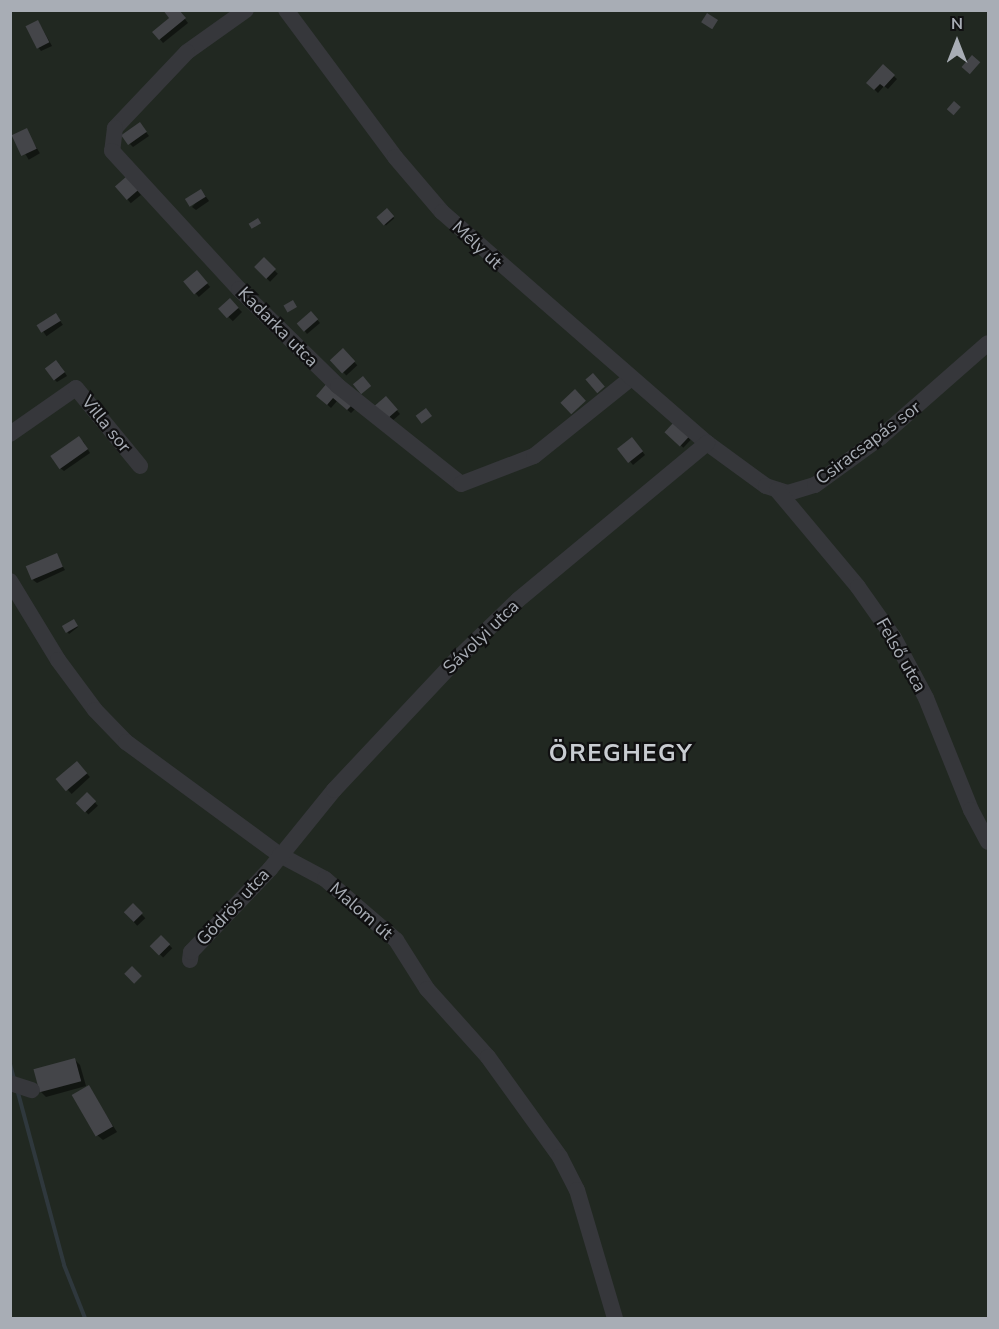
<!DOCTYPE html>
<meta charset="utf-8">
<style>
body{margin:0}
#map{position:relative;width:999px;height:1329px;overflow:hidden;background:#151516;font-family:"Nunito Sans",sans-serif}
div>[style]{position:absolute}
.green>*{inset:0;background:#212821;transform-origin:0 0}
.shadow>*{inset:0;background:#0007;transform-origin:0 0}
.stream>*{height:4px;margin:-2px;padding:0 2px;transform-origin:2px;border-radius:2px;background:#2f383d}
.building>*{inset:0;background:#444549;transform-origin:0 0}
.minor>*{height:16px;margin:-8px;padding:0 8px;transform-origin:8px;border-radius:8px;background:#36373b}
span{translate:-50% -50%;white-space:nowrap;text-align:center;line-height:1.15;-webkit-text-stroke:4.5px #101011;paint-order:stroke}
.street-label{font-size:18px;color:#a8adb5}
.district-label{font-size:24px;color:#c8ccd1;font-weight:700;letter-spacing:1.5px}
.frame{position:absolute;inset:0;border:12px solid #a8adb5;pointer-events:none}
.north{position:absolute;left:927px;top:12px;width:60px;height:60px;-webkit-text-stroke:4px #101011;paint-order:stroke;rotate:0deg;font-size:16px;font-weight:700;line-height:24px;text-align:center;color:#a8adb5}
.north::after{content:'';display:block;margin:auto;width:21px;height:27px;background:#a8adb5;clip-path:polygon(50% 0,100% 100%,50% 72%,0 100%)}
</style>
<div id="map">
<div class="green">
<i style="left:10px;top:11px;width:978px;height:1307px"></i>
</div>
<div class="shadow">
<i style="clip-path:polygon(178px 10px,188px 23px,163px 43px,154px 32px)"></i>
<i style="clip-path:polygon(38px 21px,52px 46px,41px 51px,38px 47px)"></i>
<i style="clip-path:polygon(883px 66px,897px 79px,888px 89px,884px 86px,878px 93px,868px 83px)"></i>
<i style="clip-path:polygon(143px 128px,149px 136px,133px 147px,130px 144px)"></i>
<i style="left:26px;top:130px;width:27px;height:13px;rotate:59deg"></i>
<i style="left:127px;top:178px;width:22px;height:13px;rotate:51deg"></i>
<i style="clip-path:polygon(204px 194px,209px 201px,196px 210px,192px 207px)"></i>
<i style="left:387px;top:210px;width:11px;height:11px;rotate:49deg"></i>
<i style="left:263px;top:259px;width:21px;height:11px;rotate:45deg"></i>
<i style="left:197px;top:272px;width:20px;height:15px;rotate:49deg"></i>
<i style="left:230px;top:300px;width:17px;height:13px;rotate:45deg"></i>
<i style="left:56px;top:315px;width:12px;height:20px;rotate:55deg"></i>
<i style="clip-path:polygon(314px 316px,320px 323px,307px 334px,304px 330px)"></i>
<i style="left:343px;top:350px;width:21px;height:15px;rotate:47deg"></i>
<i style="clip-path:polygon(60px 365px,67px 376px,57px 382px,54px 379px)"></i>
<i style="clip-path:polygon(328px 384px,356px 408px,351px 413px,337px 401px,331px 408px,318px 396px)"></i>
<i style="clip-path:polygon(386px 398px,400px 414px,391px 422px)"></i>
<i style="left:674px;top:424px;width:23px;height:11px;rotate:43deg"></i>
<i style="clip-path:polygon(83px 441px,90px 453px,64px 471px,60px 468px)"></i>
<i style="clip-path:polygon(635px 442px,645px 455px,633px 465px,620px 449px)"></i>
<i style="clip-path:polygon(56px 555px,65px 570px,37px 583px,33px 580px)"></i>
<i style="clip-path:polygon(75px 623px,78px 627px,69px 634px,64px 627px)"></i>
<i style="left:77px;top:763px;width:19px;height:25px;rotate:47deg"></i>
<i style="left:87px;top:794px;width:16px;height:13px;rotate:47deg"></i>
<i style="left:133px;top:905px;width:18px;height:11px;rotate:47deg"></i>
<i style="left:161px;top:937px;width:16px;height:13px;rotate:45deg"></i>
<i style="clip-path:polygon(75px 1060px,80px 1065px,86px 1086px,46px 1097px,40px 1091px)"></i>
<i style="clip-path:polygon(88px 1087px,117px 1132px,103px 1140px,97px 1135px)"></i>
</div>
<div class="stream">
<i style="left:10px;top:1064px;width:16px;rotate:75deg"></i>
<i style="left:17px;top:1089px;width:182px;rotate:75deg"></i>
<i style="left:64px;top:1265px;width:57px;rotate:68.4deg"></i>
</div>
<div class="building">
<i style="clip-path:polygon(163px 10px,179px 10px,186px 18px,159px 40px,152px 32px,169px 18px)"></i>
<i style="left:707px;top:13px;width:13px;height:11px;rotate:32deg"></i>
<i style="left:38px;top:20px;width:25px;height:14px;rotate:63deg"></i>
<i style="left:972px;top:55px;width:11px;height:16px;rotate:41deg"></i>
<i style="clip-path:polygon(883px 64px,895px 75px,884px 87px,880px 84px,874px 90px,866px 83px)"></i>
<i style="left:954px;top:101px;width:9px;height:11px;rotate:41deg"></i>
<i style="left:140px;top:122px;width:12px;height:23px;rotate:55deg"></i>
<i style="left:27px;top:128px;width:23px;height:17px;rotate:65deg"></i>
<i style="left:127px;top:176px;width:18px;height:16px;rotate:49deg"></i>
<i style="left:201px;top:189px;width:9px;height:19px;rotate:58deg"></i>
<i style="left:387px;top:208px;width:11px;height:14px;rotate:49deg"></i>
<i style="left:258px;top:218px;width:6px;height:11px;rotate:59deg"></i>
<i style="left:264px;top:257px;width:17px;height:14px;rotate:45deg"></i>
<i style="left:197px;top:270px;width:17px;height:18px;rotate:50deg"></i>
<i style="left:230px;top:298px;width:13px;height:16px;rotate:48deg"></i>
<i style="left:293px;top:300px;width:8px;height:11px;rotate:60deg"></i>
<i style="left:311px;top:311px;width:11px;height:19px;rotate:49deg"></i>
<i style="left:56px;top:313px;width:9px;height:23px;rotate:58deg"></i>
<i style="left:343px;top:348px;width:18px;height:18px;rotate:47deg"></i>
<i style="left:56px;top:360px;width:15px;height:14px;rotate:53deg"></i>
<i style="left:593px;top:373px;width:18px;height:10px;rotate:49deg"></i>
<i style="left:363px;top:376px;width:13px;height:13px;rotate:51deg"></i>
<i style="clip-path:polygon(328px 382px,353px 404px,347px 410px,333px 398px,327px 405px,316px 396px)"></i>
<i style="left:575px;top:389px;width:16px;height:20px;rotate:47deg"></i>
<i style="left:386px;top:396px;width:18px;height:15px;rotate:49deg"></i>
<i style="left:426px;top:408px;width:10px;height:13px;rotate:53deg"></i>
<i style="left:674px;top:422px;width:21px;height:14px;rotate:43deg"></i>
<i style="left:79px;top:436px;width:16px;height:35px;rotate:55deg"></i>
<i style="left:632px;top:437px;width:18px;height:19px;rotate:52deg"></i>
<i style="left:57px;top:553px;width:15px;height:34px;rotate:67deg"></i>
<i style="left:74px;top:619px;width:8px;height:14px;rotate:60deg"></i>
<i style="left:77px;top:761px;width:16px;height:28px;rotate:50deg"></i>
<i style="left:87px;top:792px;width:13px;height:16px;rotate:45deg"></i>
<i style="left:133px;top:903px;width:14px;height:13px;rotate:45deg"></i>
<i style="left:161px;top:935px;width:13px;height:16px;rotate:45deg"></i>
<i style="left:132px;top:966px;width:14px;height:11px;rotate:45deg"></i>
<i style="left:75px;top:1058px;width:24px;height:43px;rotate:75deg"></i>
<i style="left:89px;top:1085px;width:48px;height:20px;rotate:60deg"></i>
</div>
<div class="minor">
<i style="left:246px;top:10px;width:72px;rotate:144.6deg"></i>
<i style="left:187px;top:52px;width:105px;rotate:133.5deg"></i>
<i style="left:115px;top:128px;width:23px;rotate:97deg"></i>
<i style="left:112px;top:151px;width:188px;rotate:47.4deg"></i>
<i style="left:239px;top:289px;width:139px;rotate:44.4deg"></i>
<i style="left:338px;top:386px;width:157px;rotate:38.5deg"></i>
<i style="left:461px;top:484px;width:78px;rotate:-21deg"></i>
<i style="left:534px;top:456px;width:123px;rotate:-38.7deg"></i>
<i style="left:286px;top:10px;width:183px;rotate:53.4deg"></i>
<i style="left:395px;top:157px;width:72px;rotate:49.5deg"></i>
<i style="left:442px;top:212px;width:352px;rotate:41.1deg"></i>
<i style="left:707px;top:443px;width:73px;rotate:36.1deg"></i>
<i style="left:766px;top:486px;width:23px;rotate:18deg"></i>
<i style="left:788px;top:493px;width:28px;rotate:-17deg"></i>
<i style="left:815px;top:485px;width:82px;rotate:-36deg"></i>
<i style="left:881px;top:437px;width:142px;rotate:-41.3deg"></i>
<i style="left:10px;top:434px;width:80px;rotate:-34.9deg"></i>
<i style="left:76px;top:388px;width:101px;rotate:50.6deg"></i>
<i style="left:777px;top:490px;width:126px;rotate:50.1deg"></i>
<i style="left:858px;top:587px;width:62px;rotate:54.8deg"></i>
<i style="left:894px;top:638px;width:68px;rotate:61.9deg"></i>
<i style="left:926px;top:698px;width:121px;rotate:68.1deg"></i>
<i style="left:971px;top:810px;width:36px;rotate:62deg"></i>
<i style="left:10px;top:581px;width:92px;rotate:58.7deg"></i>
<i style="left:58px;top:660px;width:62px;rotate:53.5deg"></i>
<i style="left:95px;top:710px;width:45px;rotate:45.9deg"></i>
<i style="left:126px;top:742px;width:191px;rotate:36.3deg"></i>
<i style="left:280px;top:855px;width:51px;rotate:28.1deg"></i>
<i style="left:325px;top:879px;width:94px;rotate:40.7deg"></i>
<i style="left:396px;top:940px;width:58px;rotate:57.7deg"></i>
<i style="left:427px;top:989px;width:91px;rotate:48.1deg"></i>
<i style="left:488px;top:1057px;width:123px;rotate:54.2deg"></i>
<i style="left:560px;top:1157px;width:37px;rotate:63deg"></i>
<i style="left:577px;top:1190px;width:134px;rotate:73.5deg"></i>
<i style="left:190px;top:960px;width:8px;rotate:-83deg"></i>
<i style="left:191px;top:952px;width:115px;rotate:-46.4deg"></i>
<i style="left:270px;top:869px;width:102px;rotate:-51deg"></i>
<i style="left:334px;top:790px;width:178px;rotate:-46.8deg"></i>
<i style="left:456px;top:660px;width:86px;rotate:-44.1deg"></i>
<i style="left:518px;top:600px;width:246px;rotate:-39.7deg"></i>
<i style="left:10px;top:1083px;width:23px;rotate:18deg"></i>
</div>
<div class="street-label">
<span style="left:477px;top:245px;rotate:43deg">Mély út</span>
<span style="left:278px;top:327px;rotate:45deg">Kadarka utca</span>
<span style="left:106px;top:424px;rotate:51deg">Villa sor</span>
<span style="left:868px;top:443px;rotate:-37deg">Csiracsapás sor</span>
<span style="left:481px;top:637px;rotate:-44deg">Sávolyi utca</span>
<span style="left:901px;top:655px;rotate:60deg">Felső utca</span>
<span style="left:233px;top:907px;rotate:-47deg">Gödrös utca</span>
<span style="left:361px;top:911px;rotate:41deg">Malom út</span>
</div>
<div class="district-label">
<span style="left:621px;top:754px">ÖREGHEGY</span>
</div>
<div class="frame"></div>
<div class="north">N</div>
</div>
